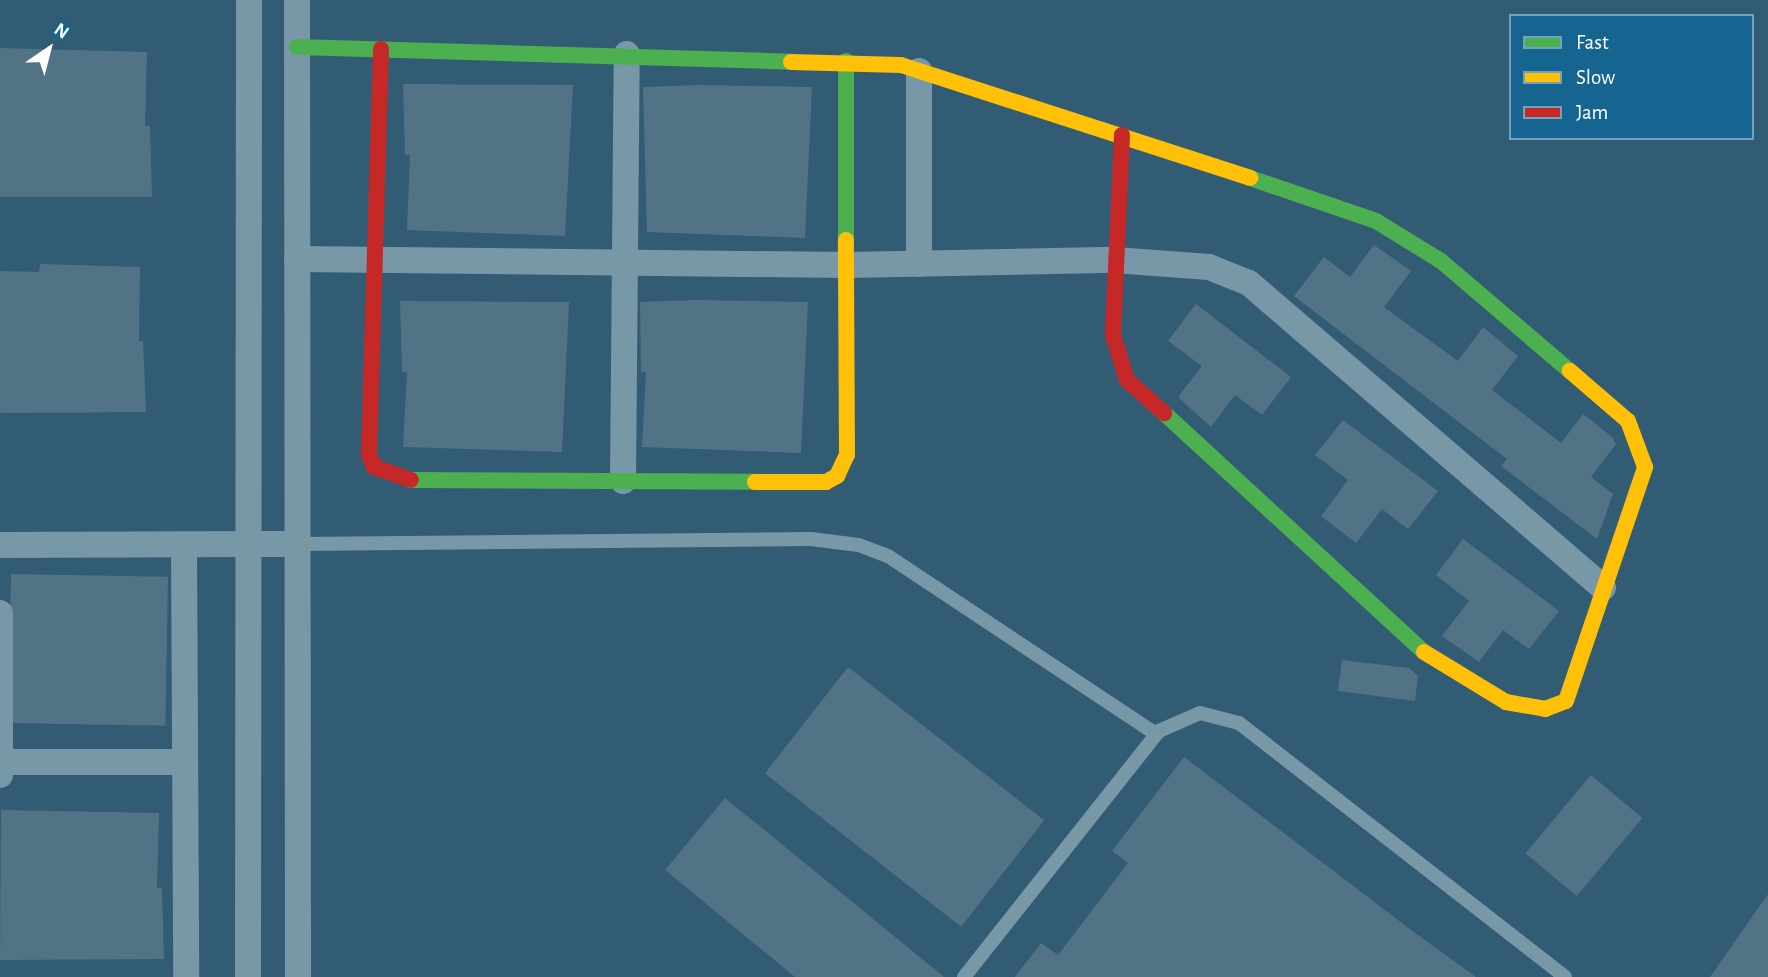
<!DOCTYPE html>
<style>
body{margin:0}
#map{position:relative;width:1768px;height:977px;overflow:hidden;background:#325c74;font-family:"Alegreya Sans",sans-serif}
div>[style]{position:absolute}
.building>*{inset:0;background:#517385;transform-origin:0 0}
.lane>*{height:14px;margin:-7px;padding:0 7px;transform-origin:7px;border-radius:7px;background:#7998a7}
.street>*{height:26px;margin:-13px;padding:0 13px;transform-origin:13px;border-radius:13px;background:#7998a7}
.fast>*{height:16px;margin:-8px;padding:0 8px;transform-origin:8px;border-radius:8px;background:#4caf50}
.slow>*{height:16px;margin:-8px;padding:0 8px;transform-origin:8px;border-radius:8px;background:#ffc107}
.jam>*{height:16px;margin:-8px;padding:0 8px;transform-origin:8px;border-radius:8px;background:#c62828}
span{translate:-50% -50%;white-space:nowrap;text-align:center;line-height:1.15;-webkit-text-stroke:6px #166490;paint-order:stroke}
.legend{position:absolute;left:1509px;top:14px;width:245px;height:126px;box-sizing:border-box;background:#166490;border:2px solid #73a2bc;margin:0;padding:9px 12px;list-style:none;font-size:21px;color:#fff}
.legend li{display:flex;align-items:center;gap:14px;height:35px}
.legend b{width:35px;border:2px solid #73a2bc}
.north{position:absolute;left:14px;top:14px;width:70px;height:70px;-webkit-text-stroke:5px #166490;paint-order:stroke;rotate:35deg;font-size:19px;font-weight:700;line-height:28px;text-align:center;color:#fff}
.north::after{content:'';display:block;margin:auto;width:24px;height:32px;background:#fff;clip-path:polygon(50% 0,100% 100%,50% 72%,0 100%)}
</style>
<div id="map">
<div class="building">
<i style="clip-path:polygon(0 48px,147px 52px,145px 126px,150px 126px,152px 197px,0 197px)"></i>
<i style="clip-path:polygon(403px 84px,573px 85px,565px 236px,407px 230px,410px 155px,405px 155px)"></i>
<i style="clip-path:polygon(700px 85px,812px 87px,805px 238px,647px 232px,643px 87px)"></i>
<i style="clip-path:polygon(1374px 245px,1411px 271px,1384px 307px,1458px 361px,1483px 327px,1518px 356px,1492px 390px,1561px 443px,1583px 414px,1612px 437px,1616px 444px,1591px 477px,1613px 494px,1597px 539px,1501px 466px,1507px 459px,1294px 296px,1324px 257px,1350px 277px)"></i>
<i style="clip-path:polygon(40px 264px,140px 267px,139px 341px,143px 341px,146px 412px,0 413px,0 271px,39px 272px)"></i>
<i style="clip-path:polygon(696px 300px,808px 302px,801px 453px,642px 447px,646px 372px,641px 372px,640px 302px)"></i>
<i style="clip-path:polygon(400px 301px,569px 302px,562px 452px,403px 447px,407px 372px,402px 372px)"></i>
<i style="clip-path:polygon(1196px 304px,1291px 377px,1262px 415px,1235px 395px,1211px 427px,1178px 397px,1202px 366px,1168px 341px)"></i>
<i style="clip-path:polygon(1343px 420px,1438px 491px,1408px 529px,1382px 509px,1356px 543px,1321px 516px,1348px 480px,1315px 455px)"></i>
<i style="clip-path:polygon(1463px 539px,1559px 611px,1529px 649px,1503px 630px,1479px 662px,1442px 636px,1469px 601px,1436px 575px)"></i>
<i style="left:11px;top:574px;width:157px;height:149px;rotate:1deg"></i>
<i style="clip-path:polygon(1342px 660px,1409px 668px,1418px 676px,1415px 701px,1338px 691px)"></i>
<i style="left:848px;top:667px;width:249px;height:135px;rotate:38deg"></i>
<i style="clip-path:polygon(1184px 757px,1415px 933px,1476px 977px,1015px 977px,1041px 943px,1058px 955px,1128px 863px,1112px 851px)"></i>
<i style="left:1591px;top:775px;width:67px;height:102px;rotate:40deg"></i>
<i style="clip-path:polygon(725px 798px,746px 815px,944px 977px,795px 977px,665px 870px)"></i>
<i style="clip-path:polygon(1px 810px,159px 813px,157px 888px,162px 888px,164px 959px,0 960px)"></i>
<i style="clip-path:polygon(1768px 894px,1768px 977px,1710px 977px)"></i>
</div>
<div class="lane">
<i style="left:298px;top:544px;width:513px;rotate:-0.56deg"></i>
<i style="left:811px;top:539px;width:48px;rotate:7.1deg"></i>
<i style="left:859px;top:545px;width:31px;rotate:21deg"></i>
<i style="left:888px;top:556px;width:322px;rotate:33.6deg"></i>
<i style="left:964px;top:977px;width:314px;rotate:-51.6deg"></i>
<i style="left:1159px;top:731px;width:45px;rotate:-23.7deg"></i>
<i style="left:1200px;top:713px;width:40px;rotate:14.4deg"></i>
<i style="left:1239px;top:723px;width:413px;rotate:37.9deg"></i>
</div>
<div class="street">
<i style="left:297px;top:0;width:977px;rotate:89.94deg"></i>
<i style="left:919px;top:71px;width:193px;rotate:90deg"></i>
<i style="left:297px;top:259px;width:550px;rotate:0.63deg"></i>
<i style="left:847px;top:265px;width:268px;rotate:-1.1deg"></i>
<i style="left:1115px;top:260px;width:94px;rotate:4.3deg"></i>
<i style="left:1209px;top:267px;width:43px;rotate:21.8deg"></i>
<i style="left:1249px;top:283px;width:467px;rotate:40.7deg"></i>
<i style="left:623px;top:481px;width:427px;rotate:-89.5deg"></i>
<i style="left:0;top:545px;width:298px;rotate:-0.2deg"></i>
<i style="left:184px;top:546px;width:431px;rotate:89.7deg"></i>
<i style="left:0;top:613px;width:162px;rotate:90deg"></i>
<i style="left:2px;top:762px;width:182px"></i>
<i style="left:248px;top:977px;width:977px;rotate:-89.94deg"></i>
</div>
<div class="fast">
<i style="left:297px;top:47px;width:494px;rotate:1.7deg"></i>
<i style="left:846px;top:61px;width:179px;rotate:90deg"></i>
<i style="left:1250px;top:178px;width:133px;rotate:18.8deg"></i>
<i style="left:1376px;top:221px;width:76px;rotate:31.6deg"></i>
<i style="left:1441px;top:261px;width:170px;rotate:40.5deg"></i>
<i style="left:1164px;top:413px;width:353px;rotate:42.6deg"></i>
<i style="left:411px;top:480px;width:344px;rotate:0.3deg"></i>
</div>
<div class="slow">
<i style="left:791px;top:62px;width:110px;rotate:1.6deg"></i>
<i style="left:901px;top:65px;width:367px;rotate:17.9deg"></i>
<i style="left:755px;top:482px;width:71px"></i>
<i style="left:826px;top:482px;width:13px;rotate:-29deg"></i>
<i style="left:837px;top:476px;width:23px;rotate:-65deg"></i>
<i style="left:847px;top:455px;width:215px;rotate:-90.3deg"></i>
<i style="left:1424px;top:652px;width:96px;rotate:31.4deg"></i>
<i style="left:1506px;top:702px;width:40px;rotate:10deg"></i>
<i style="left:1545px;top:709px;width:22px;rotate:-21deg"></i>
<i style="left:1566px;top:701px;width:247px;rotate:-71.3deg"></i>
<i style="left:1645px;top:467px;width:49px;rotate:-110.3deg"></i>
<i style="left:1628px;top:421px;width:77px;rotate:-139.2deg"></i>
</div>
<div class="jam">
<i style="left:381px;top:49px;width:405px;rotate:91.7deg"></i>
<i style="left:369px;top:454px;width:14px;rotate:69deg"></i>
<i style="left:374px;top:467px;width:39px;rotate:19deg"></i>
<i style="left:1122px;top:135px;width:200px;rotate:92.6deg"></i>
<i style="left:1113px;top:335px;width:47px;rotate:72.7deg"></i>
<i style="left:1127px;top:380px;width:50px;rotate:41.7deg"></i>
</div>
<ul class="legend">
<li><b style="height:9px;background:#4caf50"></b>Fast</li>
<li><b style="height:9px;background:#ffc107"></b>Slow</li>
<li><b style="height:9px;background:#c62828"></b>Jam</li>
</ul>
<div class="north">N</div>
</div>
